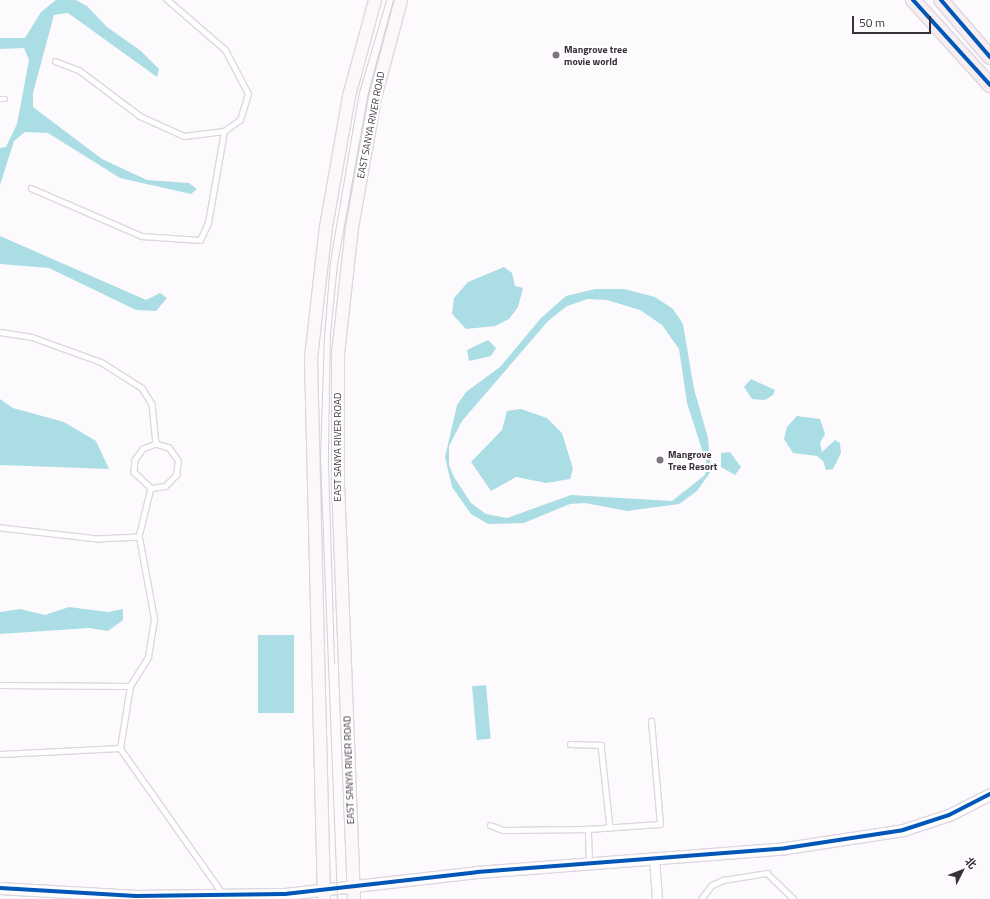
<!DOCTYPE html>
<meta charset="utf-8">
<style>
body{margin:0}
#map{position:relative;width:990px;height:899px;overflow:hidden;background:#fdfafe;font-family:"Titillium Web","Noto Sans SC",sans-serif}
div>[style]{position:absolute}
.water>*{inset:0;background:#abdde5;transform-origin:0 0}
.roads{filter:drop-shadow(1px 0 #ded7df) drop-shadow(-1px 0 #ded7df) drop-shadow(0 1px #ded7df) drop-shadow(0 -1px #ded7df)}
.service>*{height:4.5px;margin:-2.25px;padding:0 2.25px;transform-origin:2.25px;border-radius:2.25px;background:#fffeff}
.minor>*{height:9px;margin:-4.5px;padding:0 4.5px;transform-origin:4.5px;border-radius:4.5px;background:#fffeff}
.tertiary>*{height:11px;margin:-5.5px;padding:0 5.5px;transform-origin:5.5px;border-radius:5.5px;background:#fffeff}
.secondary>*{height:12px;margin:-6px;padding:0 6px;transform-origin:6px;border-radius:6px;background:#fcf8fa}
.trunk>*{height:14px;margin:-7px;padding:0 7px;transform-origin:7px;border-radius:7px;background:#f6eef0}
.tram>*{height:1px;margin:-0.5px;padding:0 0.5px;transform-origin:0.5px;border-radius:0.5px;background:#d2d0d3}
.cycleway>*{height:4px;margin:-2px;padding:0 2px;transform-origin:2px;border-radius:2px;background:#0057b8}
.dots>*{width:11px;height:11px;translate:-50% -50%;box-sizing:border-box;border:2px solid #fff;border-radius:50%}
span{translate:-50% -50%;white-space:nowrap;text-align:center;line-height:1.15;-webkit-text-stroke:4px #fff;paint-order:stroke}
.poi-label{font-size:10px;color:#392f3b;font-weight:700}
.left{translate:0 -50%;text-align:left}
.street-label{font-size:10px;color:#392f3b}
.north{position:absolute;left:942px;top:851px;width:40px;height:40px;-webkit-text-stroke:3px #fff;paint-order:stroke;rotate:48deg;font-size:11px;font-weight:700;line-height:16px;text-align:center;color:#392f3b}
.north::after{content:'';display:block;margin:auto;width:14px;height:18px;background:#392f3b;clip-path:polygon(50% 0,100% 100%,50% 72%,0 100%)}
.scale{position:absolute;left:852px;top:16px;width:79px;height:18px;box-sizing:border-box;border:2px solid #392f3b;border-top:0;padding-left:5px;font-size:12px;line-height:14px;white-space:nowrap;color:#392f3b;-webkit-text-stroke:3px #fff;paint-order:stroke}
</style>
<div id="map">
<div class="water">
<i style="clip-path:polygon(56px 0,76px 0,87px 6px,107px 27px,141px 51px,159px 69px,157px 77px,68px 13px,54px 15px,33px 93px,33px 107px,102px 159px,147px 180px,189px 183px,197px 189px,191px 194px,120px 178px,48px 133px,25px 132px,14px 141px,0 185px,0 148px,6px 147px,17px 124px,29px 60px,24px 48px,0 49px,0 38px,25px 38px,41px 12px)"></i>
<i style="clip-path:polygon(0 236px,146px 300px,160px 293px,167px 298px,156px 311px,136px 310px,49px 268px,0 264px)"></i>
<i style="clip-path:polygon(504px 267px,512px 273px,515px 286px,523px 288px,518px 307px,509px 319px,495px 326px,466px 329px,452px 314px,454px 298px,468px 282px)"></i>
<i style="clip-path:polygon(evenodd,595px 289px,624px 289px,655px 297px,673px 309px,683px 324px,694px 389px,708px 438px,711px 471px,697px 491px,679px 504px,627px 511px,585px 503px,570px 504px,524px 523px,488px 524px,471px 514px,452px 487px,445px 457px,457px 405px,466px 392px,500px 367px,541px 318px,566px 296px,595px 289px,588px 299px,607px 300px,640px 310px,662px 325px,679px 349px,687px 403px,707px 465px,705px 475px,672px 501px,571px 495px,507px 518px,486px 514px,471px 503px,454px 477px,449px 465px,449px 446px,462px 421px,548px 321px,567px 306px,588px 299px)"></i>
<i style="clip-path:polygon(488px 340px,496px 348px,491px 356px,469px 361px,467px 350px)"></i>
<i style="clip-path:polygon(751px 379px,775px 390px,773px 395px,765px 400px,752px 399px,744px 387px)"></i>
<i style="clip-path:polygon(0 399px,13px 408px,64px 422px,96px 441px,109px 469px,0 465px)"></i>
<i style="clip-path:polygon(521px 409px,547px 418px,562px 433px,573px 469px,570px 479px,546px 483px,516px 477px,491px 491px,471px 462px,502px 430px,507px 411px)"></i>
<i style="clip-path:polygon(797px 416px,820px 419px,825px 434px,820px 443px,822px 452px,835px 440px,840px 443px,841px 453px,833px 469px,826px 470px,823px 461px,817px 456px,793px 453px,784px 439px,787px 427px)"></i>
<i style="clip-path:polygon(730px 452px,741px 467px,735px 475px,721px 467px,721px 453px)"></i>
<i style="clip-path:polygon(69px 607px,108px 612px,123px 609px,123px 620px,108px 631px,89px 628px,0 634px,0 612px,20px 609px,45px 615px)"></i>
<i style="left:258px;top:635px;width:36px;height:78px"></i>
<i style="left:486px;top:685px;width:54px;height:14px;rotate:85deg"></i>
</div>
<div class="roads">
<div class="service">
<i style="left:55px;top:61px;width:26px;rotate:21deg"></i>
<i style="left:79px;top:70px;width:76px;rotate:37deg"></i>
<i style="left:140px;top:116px;width:48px;rotate:24.4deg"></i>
<i style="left:184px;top:136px;width:40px;rotate:-7.1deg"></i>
<i style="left:224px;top:131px;width:19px;rotate:-35deg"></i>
<i style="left:240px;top:120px;width:27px;rotate:-73deg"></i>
<i style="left:248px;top:94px;width:50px;rotate:-117.6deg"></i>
<i style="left:225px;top:50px;width:77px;rotate:-139.2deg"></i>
<i style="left:0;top:99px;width:5px"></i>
<i style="left:31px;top:188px;width:121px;rotate:23.4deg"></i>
<i style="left:142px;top:236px;width:58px;rotate:3.9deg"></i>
<i style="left:200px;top:240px;width:19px;rotate:-65deg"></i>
<i style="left:208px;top:223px;width:93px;rotate:-80.1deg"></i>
<i style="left:0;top:332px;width:32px;rotate:9deg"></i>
<i style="left:32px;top:337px;width:73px;rotate:19.9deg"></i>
<i style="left:101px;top:362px;width:49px;rotate:32.4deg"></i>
<i style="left:142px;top:388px;width:19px;rotate:58deg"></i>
<i style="left:152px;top:404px;width:40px;rotate:84.3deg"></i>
<i style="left:156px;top:444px;width:14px;rotate:159deg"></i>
<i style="left:143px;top:449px;width:14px;rotate:126deg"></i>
<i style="left:135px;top:460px;width:12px;rotate:95deg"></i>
<i style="left:134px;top:472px;width:23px;rotate:43deg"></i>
<i style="left:151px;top:488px;width:50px;rotate:103.8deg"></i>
<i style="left:139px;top:537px;width:42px;rotate:177.3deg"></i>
<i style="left:97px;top:539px;width:98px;rotate:-173.5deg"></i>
<i style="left:151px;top:488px;width:14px;rotate:-8deg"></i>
<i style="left:165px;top:486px;width:16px;rotate:-45deg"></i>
<i style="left:176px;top:475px;width:14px;rotate:-82deg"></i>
<i style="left:178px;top:461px;width:16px;rotate:-125deg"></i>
<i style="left:169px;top:448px;width:14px;rotate:-163deg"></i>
<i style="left:0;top:685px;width:130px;rotate:0.4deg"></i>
<i style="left:570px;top:744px;width:31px;rotate:2deg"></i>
<i style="left:601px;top:745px;width:83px;rotate:83.8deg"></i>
<i style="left:120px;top:748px;width:63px;rotate:-80.8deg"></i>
<i style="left:130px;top:686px;width:34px;rotate:-58deg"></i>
<i style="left:148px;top:657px;width:38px;rotate:-81deg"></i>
<i style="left:154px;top:619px;width:83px;rotate:-100.4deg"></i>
<i style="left:0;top:754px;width:120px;rotate:-2.9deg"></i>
<i style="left:120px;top:748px;width:179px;rotate:54.8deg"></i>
<i style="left:490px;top:825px;width:14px;rotate:21deg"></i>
<i style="left:503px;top:830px;width:85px;rotate:-0.7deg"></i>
<i style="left:589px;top:862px;width:33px;rotate:-92deg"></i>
<i style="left:588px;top:829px;width:72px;rotate:-4deg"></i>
<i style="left:660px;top:824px;width:103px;rotate:-95deg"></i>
<i style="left:701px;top:899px;width:18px;rotate:-52deg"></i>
<i style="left:712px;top:885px;width:12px;rotate:-24deg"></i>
<i style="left:723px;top:880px;width:45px;rotate:-9deg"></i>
<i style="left:767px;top:873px;width:37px;rotate:44deg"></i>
</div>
<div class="minor">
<i style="left:654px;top:858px;width:41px;rotate:85.8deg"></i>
</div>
<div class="tertiary">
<i style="left:0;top:888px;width:136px;rotate:3.4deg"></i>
<i style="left:136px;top:896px;width:149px;rotate:-0.8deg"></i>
<i style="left:285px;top:894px;width:193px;rotate:-6.5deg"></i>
<i style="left:477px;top:872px;width:310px;rotate:-4.4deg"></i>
<i style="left:786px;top:848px;width:118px;rotate:-8.7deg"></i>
<i style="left:903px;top:830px;width:48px;rotate:-18.1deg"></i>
<i style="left:949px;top:815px;width:46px;rotate:-27.1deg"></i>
</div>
<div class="secondary">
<i style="left:324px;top:899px;width:541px;rotate:-91.38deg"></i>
<i style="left:311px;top:358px;width:132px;rotate:-83.5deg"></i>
<i style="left:326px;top:227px;width:133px;rotate:-80deg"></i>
<i style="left:349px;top:96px;width:99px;rotate:-74.8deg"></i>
<i style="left:354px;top:899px;width:411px;rotate:-92.2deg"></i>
<i style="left:338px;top:488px;width:134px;rotate:-90deg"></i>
<i style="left:338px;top:354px;width:127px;rotate:-83.7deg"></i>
<i style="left:352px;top:228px;width:132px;rotate:-80deg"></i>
<i style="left:375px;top:98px;width:101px;rotate:-75.1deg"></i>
</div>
<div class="trunk">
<i style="left:913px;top:0;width:115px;rotate:47.8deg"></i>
<i style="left:941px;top:0;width:75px;rotate:49.3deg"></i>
</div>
</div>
<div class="tram">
<i style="left:334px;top:663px;width:207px;rotate:-91.7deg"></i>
<i style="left:328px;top:456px;width:122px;rotate:-89.1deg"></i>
<i style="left:330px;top:334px;width:70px;rotate:-84.3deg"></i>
<i style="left:337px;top:264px;width:175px;rotate:-79.8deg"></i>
<i style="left:368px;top:92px;width:95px;rotate:-74.8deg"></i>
<i style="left:337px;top:899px;width:443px;rotate:-92.2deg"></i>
<i style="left:320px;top:456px;width:119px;rotate:-88.1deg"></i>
<i style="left:324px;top:337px;width:76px;rotate:-85.5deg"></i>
<i style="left:330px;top:261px;width:171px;rotate:-80.3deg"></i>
<i style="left:359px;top:92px;width:96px;rotate:-73.6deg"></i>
</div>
<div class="cycleway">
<i style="left:913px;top:0;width:115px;rotate:47.8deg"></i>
<i style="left:941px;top:0;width:75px;rotate:49.3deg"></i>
<i style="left:0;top:888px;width:136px;rotate:3.4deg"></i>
<i style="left:136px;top:896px;width:149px;rotate:-0.8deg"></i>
<i style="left:285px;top:894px;width:193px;rotate:-6.5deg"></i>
<i style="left:477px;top:872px;width:310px;rotate:-4.4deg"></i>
<i style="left:786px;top:848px;width:118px;rotate:-8.7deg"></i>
<i style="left:903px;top:830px;width:48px;rotate:-18.1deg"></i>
<i style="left:949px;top:815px;width:46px;rotate:-27.1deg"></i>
</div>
<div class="dots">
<i style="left:556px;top:55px;background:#7e767f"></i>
<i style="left:660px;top:460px;background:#7e767f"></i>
</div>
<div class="poi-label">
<span class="left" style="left:564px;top:55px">Mangrove tree<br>movie world</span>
<span class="left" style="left:668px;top:460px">Mangrove<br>Tree Resort</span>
</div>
<div class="street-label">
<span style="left:371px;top:125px;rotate:-79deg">EAST SANYA RIVER ROAD</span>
<span style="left:338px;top:447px;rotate:-90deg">EAST SANYA RIVER ROAD</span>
<span style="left:349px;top:770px;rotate:-92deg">EAST SANYA RIVER ROAD</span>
</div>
<div class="north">北</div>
<div class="scale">50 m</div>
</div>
